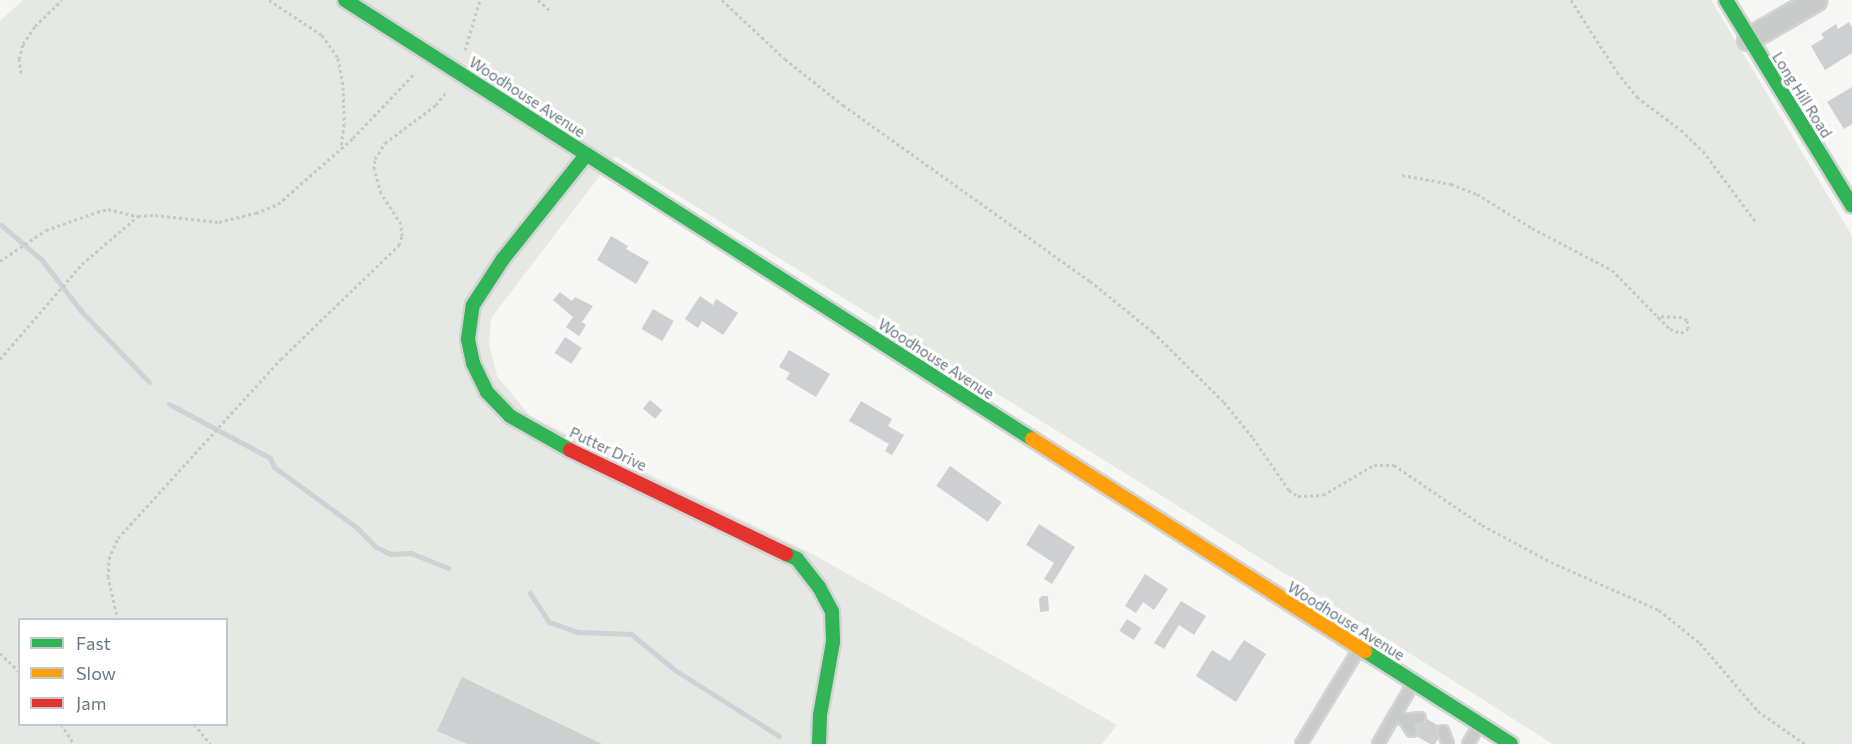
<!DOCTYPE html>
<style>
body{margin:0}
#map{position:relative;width:1852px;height:744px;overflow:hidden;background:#f6f6f5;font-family:Commissioner,sans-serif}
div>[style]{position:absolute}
.green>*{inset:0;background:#e5e8e3}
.stream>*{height:5px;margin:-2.5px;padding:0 2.5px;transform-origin:2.5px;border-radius:2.5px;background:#cbd3d6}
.building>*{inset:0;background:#cdcfd0;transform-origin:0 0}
.path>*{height:3px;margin-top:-1.5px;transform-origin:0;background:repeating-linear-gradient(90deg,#c7c8c9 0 3px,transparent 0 6px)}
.roads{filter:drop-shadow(2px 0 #d2d3d3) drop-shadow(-2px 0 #d2d3d3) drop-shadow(0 2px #d2d3d3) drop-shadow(0 -2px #d2d3d3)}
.lane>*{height:10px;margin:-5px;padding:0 5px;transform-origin:5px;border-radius:5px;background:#c9cbcb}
.street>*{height:21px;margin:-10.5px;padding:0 10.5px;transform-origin:10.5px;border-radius:10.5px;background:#c9cbcb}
.fast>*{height:14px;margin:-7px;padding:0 7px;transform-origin:7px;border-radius:7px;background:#30b455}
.slow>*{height:14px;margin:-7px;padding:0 7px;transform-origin:7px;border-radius:7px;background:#ff9f0a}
.jam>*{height:14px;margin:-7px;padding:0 7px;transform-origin:7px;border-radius:7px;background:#e5322d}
span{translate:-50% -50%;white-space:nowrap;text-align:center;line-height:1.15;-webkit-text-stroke:6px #fff;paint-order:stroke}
.street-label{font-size:15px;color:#677985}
.legend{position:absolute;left:18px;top:618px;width:210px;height:108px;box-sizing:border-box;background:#fff;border:2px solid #c2c9ce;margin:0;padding:8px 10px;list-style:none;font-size:18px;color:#677985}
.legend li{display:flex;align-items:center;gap:12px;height:30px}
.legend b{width:30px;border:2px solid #c2c9ce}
</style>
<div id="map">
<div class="green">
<i style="clip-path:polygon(evenodd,23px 0,1711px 0,1852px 236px,1852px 744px,1553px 744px,1173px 503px,615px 156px,491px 318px,489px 344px,497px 376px,530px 416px,814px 555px,1117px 725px,1102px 744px,0 744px,0 21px,23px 0,20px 620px,226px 620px,226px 724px,20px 724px,20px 620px)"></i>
</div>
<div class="stream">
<i style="left:1px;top:225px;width:52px;rotate:40.4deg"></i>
<i style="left:41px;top:259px;width:66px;rotate:52.4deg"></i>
<i style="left:81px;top:311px;width:98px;rotate:46.2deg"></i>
<i style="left:169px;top:404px;width:115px;rotate:28.1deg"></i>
<i style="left:270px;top:458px;width:10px;rotate:66deg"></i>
<i style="left:274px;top:467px;width:102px;rotate:36.2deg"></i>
<i style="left:356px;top:527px;width:28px;rotate:45deg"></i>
<i style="left:376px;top:547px;width:17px;rotate:25deg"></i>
<i style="left:391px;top:554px;width:20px;rotate:-3deg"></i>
<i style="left:411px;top:553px;width:40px;rotate:22deg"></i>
<i style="left:530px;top:593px;width:35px;rotate:57deg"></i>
<i style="left:549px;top:622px;width:31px;rotate:19deg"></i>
<i style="left:578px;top:632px;width:53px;rotate:2.2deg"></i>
<i style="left:631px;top:634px;width:57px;rotate:39.3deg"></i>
<i style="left:675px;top:670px;width:123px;rotate:32.4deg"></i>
</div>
<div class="building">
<i style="clip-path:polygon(1849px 22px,1852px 28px,1852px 53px,1825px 70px,1811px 46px,1824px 38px,1821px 34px,1836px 24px,1838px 29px)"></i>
<i style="clip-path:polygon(1852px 87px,1852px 124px,1844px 129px,1827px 102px)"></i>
<i style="clip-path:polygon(611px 236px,628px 246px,626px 249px,649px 262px,636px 284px,597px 260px)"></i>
<i style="clip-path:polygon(560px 292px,572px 301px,575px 297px,593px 306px,582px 322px,586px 325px,579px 336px,566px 327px,573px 317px,553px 300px)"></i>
<i style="clip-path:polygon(700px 296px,713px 305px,716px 299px,738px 313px,723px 335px,702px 321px,698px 328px,685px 319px)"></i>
<i style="left:653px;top:309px;width:24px;height:23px;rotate:30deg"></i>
<i style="left:565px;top:337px;width:20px;height:19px;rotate:33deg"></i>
<i style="clip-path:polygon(789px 350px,830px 374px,816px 397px,786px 379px,790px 373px,779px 367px)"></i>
<i style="left:650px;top:400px;width:16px;height:11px;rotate:40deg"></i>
<i style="clip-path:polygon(861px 401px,892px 419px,888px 426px,904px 435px,892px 455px,885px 451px,889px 444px,849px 421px)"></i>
<i style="left:950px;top:466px;width:63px;height:24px;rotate:35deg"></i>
<i style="clip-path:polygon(1039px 524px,1075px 547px,1052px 584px,1044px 579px,1054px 563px,1026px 545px)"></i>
<i style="clip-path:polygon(1145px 574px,1168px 589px,1154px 610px,1143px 602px,1136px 613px,1125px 606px)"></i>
<i style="clip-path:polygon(1042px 596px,1048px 596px,1049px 611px,1040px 612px,1039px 599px)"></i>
<i style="clip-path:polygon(1181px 601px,1206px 616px,1194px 635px,1179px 625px,1164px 649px,1154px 643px)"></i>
<i style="left:1127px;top:619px;width:17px;height:14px;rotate:33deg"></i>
<i style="clip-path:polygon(1244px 640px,1266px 654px,1236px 702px,1196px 676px,1212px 650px,1230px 661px)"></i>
<i style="clip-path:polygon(462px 677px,602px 744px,467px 744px,437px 731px)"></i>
<i style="clip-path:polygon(1422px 716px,1444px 729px,1435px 744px,1430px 744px,1411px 733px)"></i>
</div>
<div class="path">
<i style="left:269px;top:0;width:64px;rotate:33.4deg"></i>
<i style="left:322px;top:35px;width:28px;rotate:55deg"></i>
<i style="left:338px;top:58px;width:29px;rotate:80deg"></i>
<i style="left:343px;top:87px;width:37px;rotate:88deg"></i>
<i style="left:344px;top:124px;width:23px;rotate:97deg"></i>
<i style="left:538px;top:0;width:18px;rotate:41deg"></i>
<i style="left:722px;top:0;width:86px;rotate:43.1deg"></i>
<i style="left:785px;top:59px;width:74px;rotate:38.4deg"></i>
<i style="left:843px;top:105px;width:303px;rotate:35.5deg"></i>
<i style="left:1090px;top:281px;width:81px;rotate:39deg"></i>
<i style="left:1153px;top:332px;width:100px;rotate:44.6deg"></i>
<i style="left:1224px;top:402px;width:46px;rotate:51.1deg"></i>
<i style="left:1253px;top:438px;width:63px;rotate:55.3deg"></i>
<i style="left:1289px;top:490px;width:11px;rotate:34deg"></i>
<i style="left:1298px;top:496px;width:25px;rotate:-2deg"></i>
<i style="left:1323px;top:495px;width:59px;rotate:-30.5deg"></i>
<i style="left:1374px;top:465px;width:20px"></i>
<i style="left:1394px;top:465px;width:107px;rotate:34.3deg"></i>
<i style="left:1482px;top:525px;width:78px;rotate:28.2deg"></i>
<i style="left:1551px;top:562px;width:118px;rotate:24deg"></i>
<i style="left:1659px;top:610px;width:53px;rotate:38.8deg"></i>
<i style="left:1700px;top:643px;width:89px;rotate:49.5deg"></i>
<i style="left:1758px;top:711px;width:57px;rotate:35.1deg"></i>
<i style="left:1571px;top:0;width:85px;rotate:57.4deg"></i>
<i style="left:1617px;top:72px;width:32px;rotate:51deg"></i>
<i style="left:1637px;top:97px;width:55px;rotate:36.9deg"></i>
<i style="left:1681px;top:130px;width:30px;rotate:44deg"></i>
<i style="left:1703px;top:151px;width:89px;rotate:53.3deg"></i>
<i style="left:465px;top:50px;width:52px;rotate:-73.3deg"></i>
<i style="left:21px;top:73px;width:14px;rotate:-98deg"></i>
<i style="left:19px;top:59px;width:16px;rotate:-75deg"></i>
<i style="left:23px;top:44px;width:22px;rotate:-56deg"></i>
<i style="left:35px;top:26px;width:37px;rotate:-44deg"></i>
<i style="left:1402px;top:175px;width:50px;rotate:10.4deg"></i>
<i style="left:1451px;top:184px;width:28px;rotate:21deg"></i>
<i style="left:1477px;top:194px;width:65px;rotate:31.7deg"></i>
<i style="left:1532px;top:228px;width:90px;rotate:27.7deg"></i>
<i style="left:1612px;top:270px;width:83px;rotate:45.5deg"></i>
<i style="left:1670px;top:329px;width:12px;rotate:20deg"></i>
<i style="left:1681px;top:333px;width:8px;rotate:-30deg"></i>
<i style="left:1688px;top:329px;width:9px;rotate:-96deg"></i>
<i style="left:1687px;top:320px;width:6px;rotate:-149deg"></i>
<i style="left:1682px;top:317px;width:25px;rotate:-178deg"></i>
<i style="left:0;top:261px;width:55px;rotate:-34deg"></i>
<i style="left:46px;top:230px;width:54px;rotate:-19.4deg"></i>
<i style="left:97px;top:212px;width:11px;rotate:-15deg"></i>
<i style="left:108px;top:209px;width:30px;rotate:14deg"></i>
<i style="left:0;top:359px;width:125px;rotate:-49.2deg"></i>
<i style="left:82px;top:264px;width:74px;rotate:-40.6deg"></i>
<i style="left:138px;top:216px;width:17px;rotate:-3deg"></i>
<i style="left:155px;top:215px;width:64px;rotate:6.2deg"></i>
<i style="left:219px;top:222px;width:38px;rotate:-14deg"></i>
<i style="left:256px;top:213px;width:24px;rotate:-22deg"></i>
<i style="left:278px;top:204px;width:100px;rotate:-41.3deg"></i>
<i style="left:353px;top:138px;width:90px;rotate:-46.4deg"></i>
<i style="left:118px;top:620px;width:44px;rotate:-103.1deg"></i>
<i style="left:108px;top:577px;width:18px;rotate:-87deg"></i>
<i style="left:109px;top:559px;width:23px;rotate:-67deg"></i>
<i style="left:118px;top:538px;width:242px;rotate:-47.7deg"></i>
<i style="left:281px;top:359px;width:164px;rotate:-44deg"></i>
<i style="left:399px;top:245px;width:9px;rotate:-72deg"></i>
<i style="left:402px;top:236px;width:12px;rotate:-95deg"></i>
<i style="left:401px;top:224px;width:37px;rotate:-123deg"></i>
<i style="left:381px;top:193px;width:25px;rotate:-106deg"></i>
<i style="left:374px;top:169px;width:10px;rotate:-84deg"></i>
<i style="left:375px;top:159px;width:19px;rotate:-58deg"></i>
<i style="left:385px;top:143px;width:64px;rotate:-36.7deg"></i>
<i style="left:436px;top:105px;width:18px;rotate:-52deg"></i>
<i style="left:0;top:653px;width:28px;rotate:44deg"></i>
<i style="left:61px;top:724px;width:24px;rotate:57deg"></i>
<i style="left:194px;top:724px;width:26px;rotate:51deg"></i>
</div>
<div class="roads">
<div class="lane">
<i style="left:1395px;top:715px;width:36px;rotate:-60deg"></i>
<i style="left:1405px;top:720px;width:13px;rotate:58deg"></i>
<i style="left:1443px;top:731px;width:14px;rotate:69deg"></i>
<i style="left:1301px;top:744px;width:111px;rotate:-58.6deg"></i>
<i style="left:1378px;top:744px;width:34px;rotate:-60deg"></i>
<i style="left:1395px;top:715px;width:11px;rotate:27deg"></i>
<i style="left:1405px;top:720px;width:15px;rotate:-8deg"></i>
<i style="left:1468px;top:744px;width:22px;rotate:-60deg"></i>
</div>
<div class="street">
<i style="left:1748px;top:39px;width:78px;rotate:-30.2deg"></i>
</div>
<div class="fast">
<i style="left:345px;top:0;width:815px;rotate:32.58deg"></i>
<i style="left:1726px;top:0;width:241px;rotate:58.5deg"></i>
<i style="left:570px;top:450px;width:69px;rotate:-150.5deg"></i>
<i style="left:510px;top:416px;width:33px;rotate:-134deg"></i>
<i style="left:487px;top:392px;width:32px;rotate:-116deg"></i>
<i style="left:473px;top:363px;width:25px;rotate:-102deg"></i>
<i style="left:468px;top:339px;width:34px;rotate:-82deg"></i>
<i style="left:473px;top:305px;width:55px;rotate:-56.9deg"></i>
<i style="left:503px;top:259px;width:133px;rotate:-51.4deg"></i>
<i style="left:786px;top:554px;width:12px;rotate:24deg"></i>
<i style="left:797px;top:559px;width:36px;rotate:52deg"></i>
<i style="left:819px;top:587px;width:27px;rotate:62deg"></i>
<i style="left:832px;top:611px;width:31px;rotate:88deg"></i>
<i style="left:833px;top:642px;width:74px;rotate:100.1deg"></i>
<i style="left:820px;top:715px;width:29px;rotate:92deg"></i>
<i style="left:1365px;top:651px;width:173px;rotate:32.5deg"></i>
</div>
<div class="slow">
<i style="left:1032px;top:439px;width:395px;rotate:32.5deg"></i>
</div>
<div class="jam">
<i style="left:570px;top:450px;width:240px;rotate:25.7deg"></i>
</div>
</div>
<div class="street-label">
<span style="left:1802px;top:95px;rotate:58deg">Long Hill Road</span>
<span style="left:527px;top:97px;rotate:33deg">Woodhouse Avenue</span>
<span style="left:936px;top:359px;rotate:33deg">Woodhouse Avenue</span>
<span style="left:608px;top:449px;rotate:25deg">Putter Drive</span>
<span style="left:1346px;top:621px;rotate:32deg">Woodhouse Avenue</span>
</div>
<ul class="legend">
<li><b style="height:8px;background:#30b455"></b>Fast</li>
<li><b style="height:8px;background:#ff9f0a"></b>Slow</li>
<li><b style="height:8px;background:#e5322d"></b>Jam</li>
</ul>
</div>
